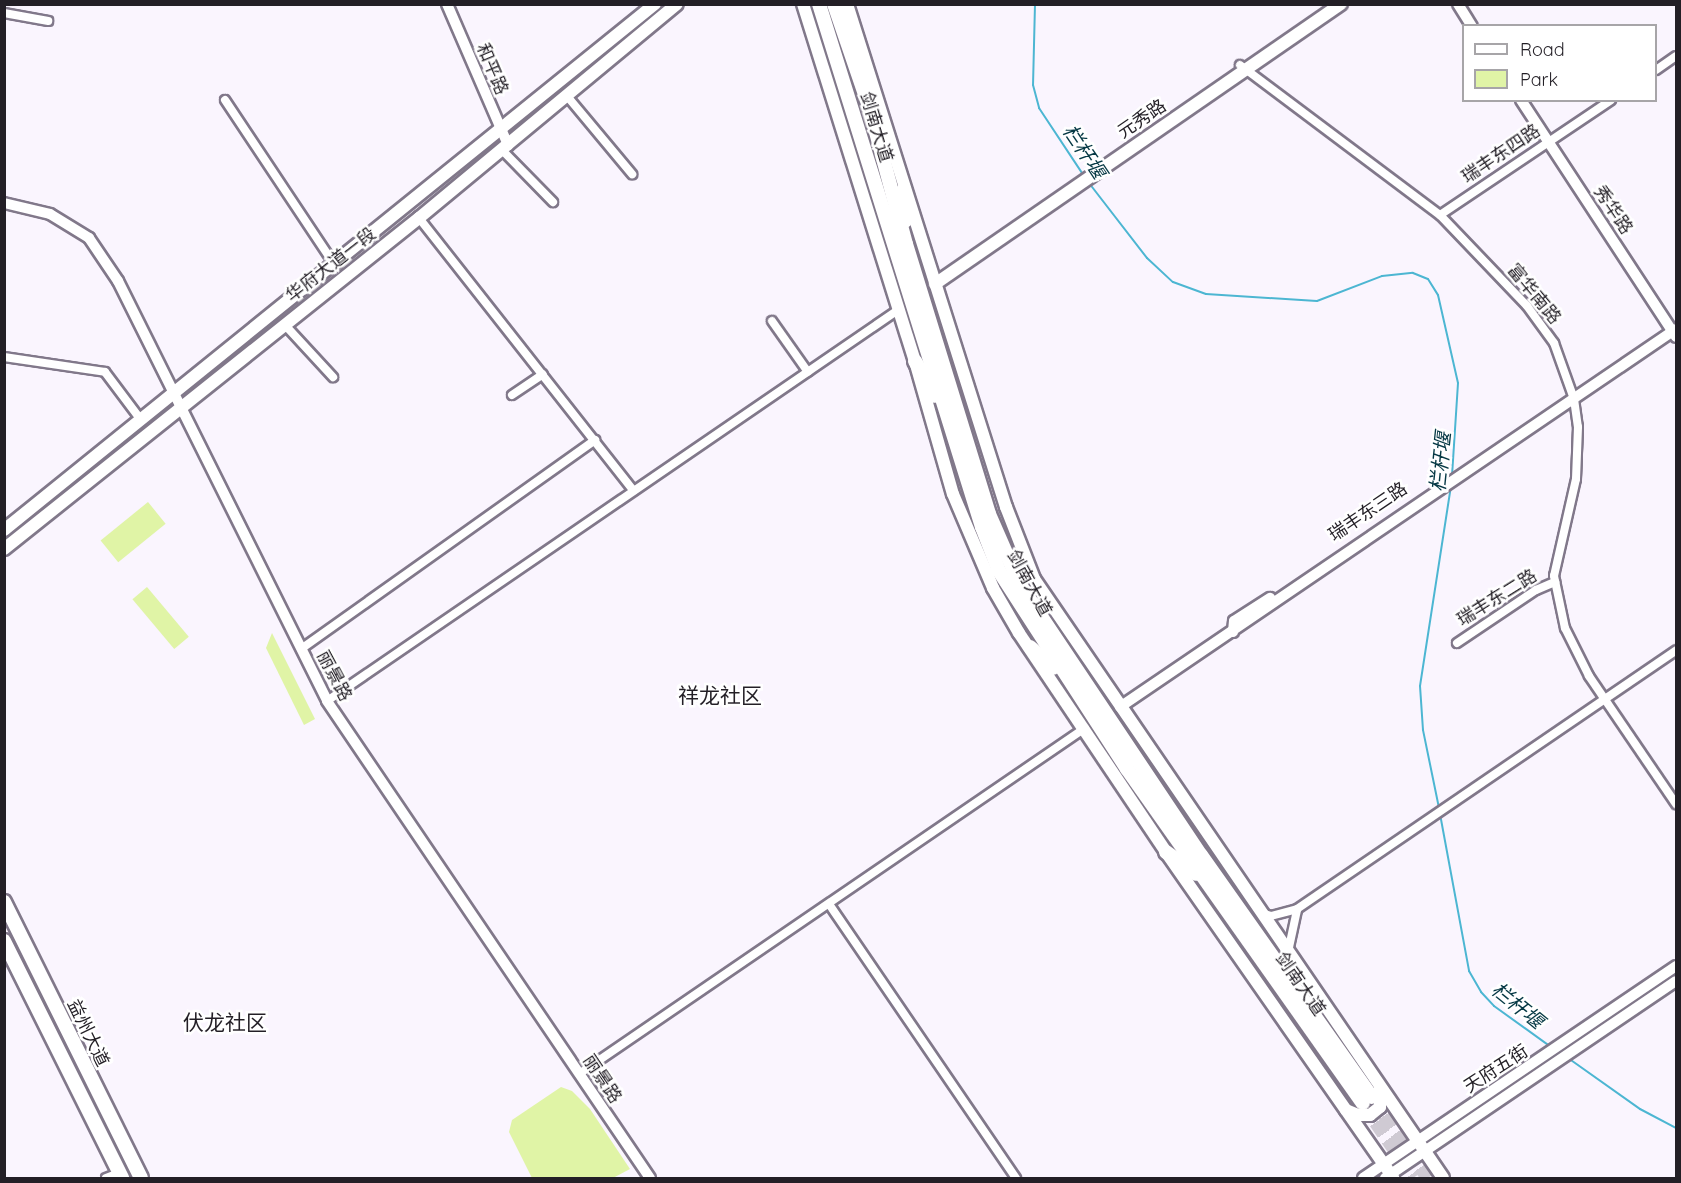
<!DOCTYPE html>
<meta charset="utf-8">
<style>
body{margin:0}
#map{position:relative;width:1681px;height:1183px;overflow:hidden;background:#faf5fe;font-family:Quicksand,"Noto Sans SC",sans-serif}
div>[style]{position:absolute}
.green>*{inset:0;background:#e0f4a6;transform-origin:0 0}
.stream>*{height:2px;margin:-1px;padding:0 1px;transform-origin:1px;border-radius:1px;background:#4cb6d2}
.trunk-tunnel>*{height:14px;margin-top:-7px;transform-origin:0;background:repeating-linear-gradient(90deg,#cfcad3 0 14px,transparent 0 21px)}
.roads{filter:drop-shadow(2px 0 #81788a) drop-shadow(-2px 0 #81788a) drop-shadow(0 2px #81788a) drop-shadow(0 -2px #81788a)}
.minor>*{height:8px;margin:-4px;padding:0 4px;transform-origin:4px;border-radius:4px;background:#fff}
.tertiary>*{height:10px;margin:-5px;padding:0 5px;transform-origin:5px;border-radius:5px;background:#fff}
.secondary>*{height:12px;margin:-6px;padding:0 6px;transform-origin:6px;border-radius:6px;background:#fff}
.primary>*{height:14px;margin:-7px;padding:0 7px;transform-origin:7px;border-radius:7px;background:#fff}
.trunk>*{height:14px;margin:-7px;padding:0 7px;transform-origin:7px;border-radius:7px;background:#fff}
span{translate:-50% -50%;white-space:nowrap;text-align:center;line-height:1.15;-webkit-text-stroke:5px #fff;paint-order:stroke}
.street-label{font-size:18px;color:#231f26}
.water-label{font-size:20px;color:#053844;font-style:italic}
.quarter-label{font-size:21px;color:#231f26}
.frame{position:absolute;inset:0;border:6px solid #231f26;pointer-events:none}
.legend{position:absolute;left:1462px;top:24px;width:195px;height:78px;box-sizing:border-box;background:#fff;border:2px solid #a7a5a8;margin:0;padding:8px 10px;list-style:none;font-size:18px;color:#231f26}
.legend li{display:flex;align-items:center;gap:12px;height:30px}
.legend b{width:30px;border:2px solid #a7a5a8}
</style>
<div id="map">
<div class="green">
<i style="left:148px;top:502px;width:28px;height:61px;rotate:51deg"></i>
<i style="left:147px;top:587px;width:65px;height:19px;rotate:50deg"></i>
<i style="clip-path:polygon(272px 633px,315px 719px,304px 725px,266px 648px)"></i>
<i style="clip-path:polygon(561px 1087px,572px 1091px,590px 1109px,630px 1169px,613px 1178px,532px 1178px,509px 1132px,512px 1120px)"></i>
</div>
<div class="stream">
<i style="left:1035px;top:4px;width:81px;rotate:91.4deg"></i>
<i style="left:1033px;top:85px;width:24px;rotate:75deg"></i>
<i style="left:1039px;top:108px;width:82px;rotate:56.5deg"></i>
<i style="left:1089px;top:183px;width:95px;rotate:52.3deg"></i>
<i style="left:1147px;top:258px;width:35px;rotate:43deg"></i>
<i style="left:1173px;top:282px;width:35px;rotate:20deg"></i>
<i style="left:1206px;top:294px;width:111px;rotate:3.6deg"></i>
<i style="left:1317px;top:301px;width:70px;rotate:-21deg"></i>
<i style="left:1382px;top:276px;width:31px;rotate:-6deg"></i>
<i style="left:1413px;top:273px;width:16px;rotate:22deg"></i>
<i style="left:1428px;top:279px;width:19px;rotate:58deg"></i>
<i style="left:1438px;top:295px;width:90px;rotate:77.2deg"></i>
<i style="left:1458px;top:383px;width:93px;rotate:93.7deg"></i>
<i style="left:1439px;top:808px;width:80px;rotate:-101.6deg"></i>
<i style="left:1423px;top:730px;width:44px;rotate:-93.9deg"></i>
<i style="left:1420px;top:686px;width:203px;rotate:-81.2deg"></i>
<i style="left:1440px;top:814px;width:160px;rotate:79.5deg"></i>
<i style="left:1469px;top:971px;width:24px;rotate:60deg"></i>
<i style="left:1481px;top:992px;width:19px;rotate:47deg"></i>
<i style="left:1494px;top:1006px;width:70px;rotate:35.7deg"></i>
<i style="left:1568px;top:1058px;width:88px;rotate:35.3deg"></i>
<i style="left:1640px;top:1109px;width:41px;rotate:27.8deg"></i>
</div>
<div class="trunk-tunnel">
<i style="left:1373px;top:1098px;width:97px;rotate:55.5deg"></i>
<i style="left:1364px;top:1105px;width:88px;rotate:55.6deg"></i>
</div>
<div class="roads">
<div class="minor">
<i style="left:4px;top:13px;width:45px;rotate:10.3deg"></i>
<i style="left:1240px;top:65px;width:250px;rotate:36.9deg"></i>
<i style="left:1440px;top:215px;width:126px;rotate:46.3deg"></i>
<i style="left:1527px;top:306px;width:46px;rotate:53.9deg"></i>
<i style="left:1554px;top:343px;width:59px;rotate:70.3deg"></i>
<i style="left:1574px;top:399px;width:28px;rotate:82deg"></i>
<i style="left:1578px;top:427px;width:52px;rotate:92.2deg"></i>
<i style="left:1576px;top:479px;width:99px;rotate:102.8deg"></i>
<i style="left:1554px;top:576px;width:53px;rotate:78.1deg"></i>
<i style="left:1565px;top:628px;width:54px;rotate:63.4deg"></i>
<i style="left:1589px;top:676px;width:155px;rotate:55.8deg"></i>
<i style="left:1656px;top:70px;width:24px;rotate:-35deg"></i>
<i style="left:567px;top:96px;width:102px;rotate:50.2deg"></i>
<i style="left:225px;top:100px;width:197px;rotate:56.4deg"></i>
<i style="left:502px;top:150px;width:73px;rotate:45.6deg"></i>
<i style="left:1440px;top:215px;width:206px;rotate:-33.9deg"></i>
<i style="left:419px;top:218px;width:347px;rotate:51.8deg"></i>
<i style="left:772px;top:321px;width:62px;rotate:54.8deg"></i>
<i style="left:285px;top:325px;width:71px;rotate:47.3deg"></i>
<i style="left:4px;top:357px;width:102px;rotate:8.4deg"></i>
<i style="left:105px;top:372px;width:60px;rotate:53.1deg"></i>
<i style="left:512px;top:395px;width:37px;rotate:-34deg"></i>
<i style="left:1457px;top:643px;width:95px;rotate:-33.9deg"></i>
<i style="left:1536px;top:590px;width:21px;rotate:-23deg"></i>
<i style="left:301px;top:649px;width:361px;rotate:-35.4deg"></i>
<i style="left:327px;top:701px;width:692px;rotate:-34.4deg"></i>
<i style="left:829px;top:904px;width:332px;rotate:55.7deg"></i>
<i style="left:1261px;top:913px;width:10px;rotate:17deg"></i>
<i style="left:1271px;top:916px;width:27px;rotate:-15deg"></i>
<i style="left:1297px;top:909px;width:459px;rotate:-34.3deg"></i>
<i style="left:1288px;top:952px;width:43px;rotate:-77.9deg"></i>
<i style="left:579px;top:1074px;width:613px;rotate:-34.36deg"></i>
<i style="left:106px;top:1178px;width:14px;rotate:-21deg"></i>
</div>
<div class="tertiary">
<i style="left:447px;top:4px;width:154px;rotate:66.6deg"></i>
<i style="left:1458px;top:4px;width:26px;rotate:58deg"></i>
<i style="left:1521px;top:100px;width:283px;rotate:56.8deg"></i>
<i style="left:4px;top:203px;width:47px;rotate:13.4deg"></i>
<i style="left:50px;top:214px;width:46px;rotate:31.6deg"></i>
<i style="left:89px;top:238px;width:52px;rotate:56deg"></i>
<i style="left:118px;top:281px;width:469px;rotate:63.5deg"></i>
<i style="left:327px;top:701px;width:576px;rotate:55.9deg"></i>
<i style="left:1233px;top:632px;width:11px;rotate:-85deg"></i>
<i style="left:1234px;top:621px;width:43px;rotate:-32.6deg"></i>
<i style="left:1120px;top:707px;width:672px;rotate:-34.21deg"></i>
<i style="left:1363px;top:1178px;width:378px;rotate:-34.1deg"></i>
<i style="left:1385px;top:1178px;width:351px;rotate:-34.1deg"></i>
</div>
<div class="secondary">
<i style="left:803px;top:4px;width:374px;rotate:72.6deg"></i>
<i style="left:915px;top:361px;width:138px;rotate:74.1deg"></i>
<i style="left:953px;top:494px;width:102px;rotate:66.9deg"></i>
<i style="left:993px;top:588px;width:52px;rotate:60deg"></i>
<i style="left:1019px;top:633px;width:264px;rotate:56.1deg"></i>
<i style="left:1166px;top:852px;width:397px;rotate:55.1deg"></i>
<i style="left:847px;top:4px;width:528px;rotate:72.46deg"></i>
<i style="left:1006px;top:507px;width:77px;rotate:68.7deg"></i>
<i style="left:1034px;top:579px;width:725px;rotate:55.67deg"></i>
<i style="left:935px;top:284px;width:493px;rotate:-34.6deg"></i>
<i style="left:4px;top:530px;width:837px;rotate:-38.94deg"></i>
<i style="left:4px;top:549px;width:531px;rotate:-38.58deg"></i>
<i style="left:419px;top:218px;width:335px;rotate:-39.7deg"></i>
<i style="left:1346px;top:1110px;width:13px;rotate:23deg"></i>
<i style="left:1358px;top:1115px;width:12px"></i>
<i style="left:1370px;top:1115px;width:13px;rotate:-39deg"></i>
<i style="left:1380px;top:1107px;width:19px;rotate:-90deg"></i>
</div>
<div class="primary">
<i style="left:4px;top:902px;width:308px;rotate:63.6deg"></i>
<i style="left:4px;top:941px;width:265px;rotate:63.5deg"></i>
</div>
<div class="trunk">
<i style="left:819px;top:4px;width:548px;rotate:72.69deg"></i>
<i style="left:982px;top:527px;width:47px;rotate:68.9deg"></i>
<i style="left:999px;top:571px;width:236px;rotate:57.1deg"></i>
<i style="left:1127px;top:769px;width:409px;rotate:54.8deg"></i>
<i style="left:834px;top:4px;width:108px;rotate:71.1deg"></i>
<i style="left:869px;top:106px;width:143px;rotate:75deg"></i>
<i style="left:906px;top:244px;width:282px;rotate:72.9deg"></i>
<i style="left:989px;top:514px;width:77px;rotate:66.4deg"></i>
<i style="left:1020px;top:585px;width:325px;rotate:56.2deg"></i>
<i style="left:1201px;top:855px;width:296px;rotate:54.8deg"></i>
<i style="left:904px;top:189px;width:32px;rotate:88deg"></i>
<i style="left:915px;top:361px;width:40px;rotate:60.3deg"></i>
<i style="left:1030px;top:647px;width:31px;rotate:42deg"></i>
<i style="left:1166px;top:852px;width:37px;rotate:36deg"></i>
</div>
</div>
<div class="street-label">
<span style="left:492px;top:69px;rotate:67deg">和平路</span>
<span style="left:1142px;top:119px;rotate:-34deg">元秀路</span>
<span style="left:876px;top:127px;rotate:73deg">剑南大道</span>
<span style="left:1501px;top:154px;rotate:-34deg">瑞丰东四路</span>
<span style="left:1613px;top:210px;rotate:56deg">秀华路</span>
<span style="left:331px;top:265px;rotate:-38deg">华府大道一段</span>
<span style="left:1534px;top:294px;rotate:50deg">富华南路</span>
<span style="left:1368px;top:512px;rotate:-34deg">瑞丰东三路</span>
<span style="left:1029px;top:583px;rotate:61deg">剑南大道</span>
<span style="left:1497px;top:598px;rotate:-32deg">瑞丰东二路</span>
<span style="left:334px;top:676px;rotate:62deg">丽景路</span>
<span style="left:1300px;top:984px;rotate:55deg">剑南大道</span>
<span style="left:88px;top:1033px;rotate:64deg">益州大道</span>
<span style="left:1496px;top:1069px;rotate:-33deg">天府五街</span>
<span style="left:602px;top:1079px;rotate:56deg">丽景路</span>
</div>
<div class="water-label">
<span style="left:1085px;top:151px;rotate:56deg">栏杆堰</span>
<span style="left:1440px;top:462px;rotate:-84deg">栏杆堰</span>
<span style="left:1518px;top:1005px;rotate:39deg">栏杆堰</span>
</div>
<div class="quarter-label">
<span style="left:720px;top:695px">祥龙社区</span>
<span style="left:225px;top:1022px">伏龙社区</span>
</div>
<div class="frame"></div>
<ul class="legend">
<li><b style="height:8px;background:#fff"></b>Road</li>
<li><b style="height:16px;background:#e0f4a6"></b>Park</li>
</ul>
</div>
